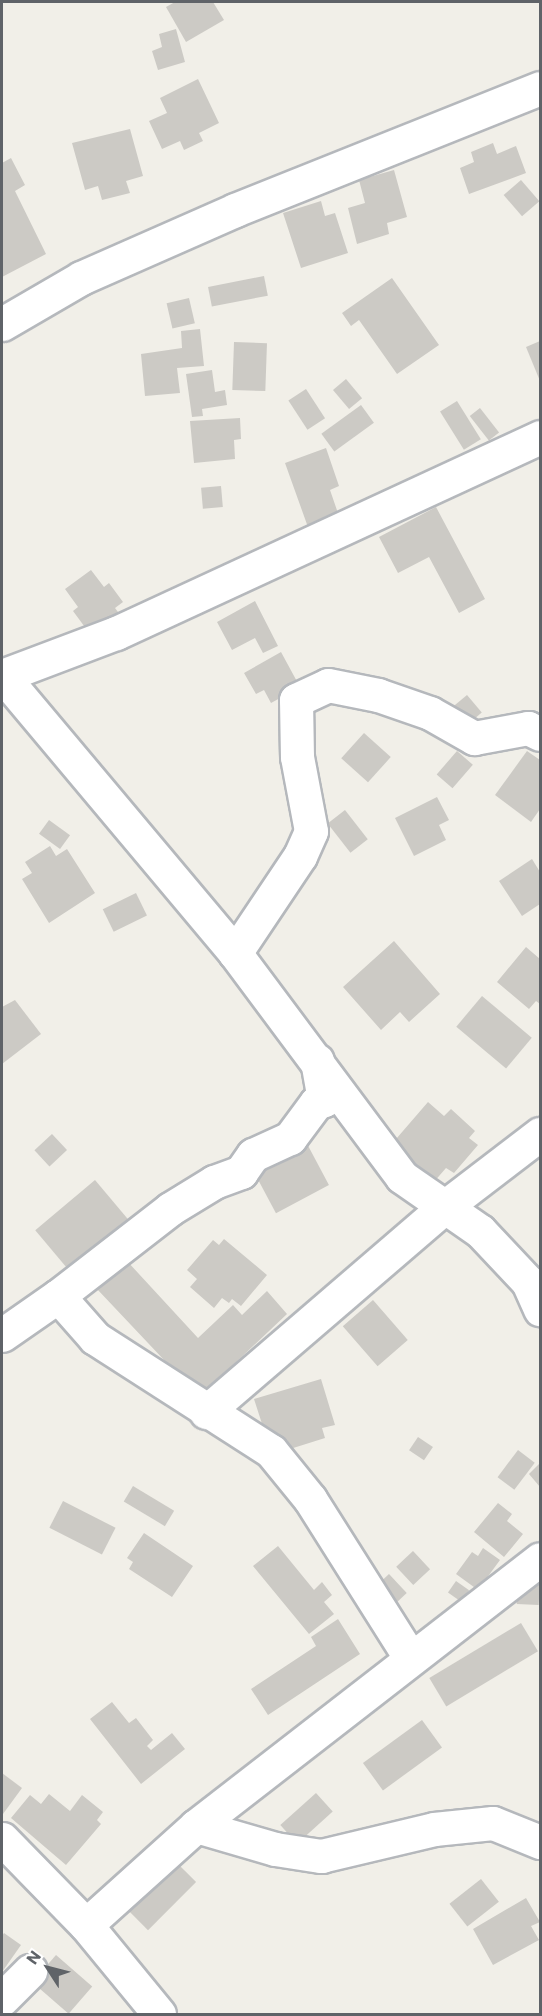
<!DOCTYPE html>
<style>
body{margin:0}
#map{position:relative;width:542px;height:2016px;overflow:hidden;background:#f1efe8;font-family:Commissioner,sans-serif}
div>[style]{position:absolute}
.building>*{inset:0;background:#cccac5;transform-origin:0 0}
.roads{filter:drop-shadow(2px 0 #b5b8bc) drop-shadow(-2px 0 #b5b8bc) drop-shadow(0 2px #b5b8bc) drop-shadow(0 -2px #b5b8bc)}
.minor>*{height:33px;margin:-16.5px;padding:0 16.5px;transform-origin:16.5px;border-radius:16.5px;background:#fff}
span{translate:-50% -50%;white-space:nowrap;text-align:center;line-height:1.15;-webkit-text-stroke:5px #fff;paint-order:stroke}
.frame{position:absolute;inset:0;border:3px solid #5f6368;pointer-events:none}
.north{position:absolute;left:18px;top:1938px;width:60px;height:60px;-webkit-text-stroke:4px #fff;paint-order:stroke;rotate:306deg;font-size:16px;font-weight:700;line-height:24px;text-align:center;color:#5f6368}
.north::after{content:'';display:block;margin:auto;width:21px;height:27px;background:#5f6368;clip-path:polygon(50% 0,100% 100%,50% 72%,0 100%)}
</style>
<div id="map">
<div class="building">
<i style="clip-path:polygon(175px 2px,213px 2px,224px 20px,186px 42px,166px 7px)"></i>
<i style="clip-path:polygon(176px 29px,185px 62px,158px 70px,152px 51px,162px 47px,159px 34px)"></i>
<i style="clip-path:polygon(198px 79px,219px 123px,199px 133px,203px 141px,184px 150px,180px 141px,162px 149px,149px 121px,167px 113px,160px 98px)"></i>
<i style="clip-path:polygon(130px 129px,143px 176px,126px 181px,130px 193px,102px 200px,98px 186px,85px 190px,72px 143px)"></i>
<i style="clip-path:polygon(493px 143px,497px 154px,516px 146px,526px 173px,469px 194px,460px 168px,474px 162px,471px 152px)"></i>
<i style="clip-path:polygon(11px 158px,25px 185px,15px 191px,46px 254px,2px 277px,2px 163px)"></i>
<i style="clip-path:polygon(394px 170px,407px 217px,387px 223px,389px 234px,357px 244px,348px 208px,365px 203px,359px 180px)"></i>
<i style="left:521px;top:180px;width:28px;height:23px;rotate:49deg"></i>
<i style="clip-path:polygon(321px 201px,325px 216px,335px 213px,348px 253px,301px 268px,283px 213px)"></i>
<i style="left:264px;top:276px;width:20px;height:57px;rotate:79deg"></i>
<i style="clip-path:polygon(392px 278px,439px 345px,397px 374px,359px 320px,351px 326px,342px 313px)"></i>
<i style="left:189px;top:298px;width:26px;height:23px;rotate:77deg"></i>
<i style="clip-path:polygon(200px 329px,204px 366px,177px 368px,180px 393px,145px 396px,141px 354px,182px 348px,181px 331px)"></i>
<i style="clip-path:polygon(540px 341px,540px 381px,526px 347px)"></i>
<i style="left:234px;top:342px;width:33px;height:48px;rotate:2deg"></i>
<i style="clip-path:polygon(212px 370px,215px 392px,225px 390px,227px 405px,202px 409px,203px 416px,192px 417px,186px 374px)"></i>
<i style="left:346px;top:379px;width:25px;height:17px;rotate:50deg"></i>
<i style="left:306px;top:389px;width:35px;height:21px;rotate:57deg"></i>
<i style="left:457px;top:401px;width:45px;height:20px;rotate:58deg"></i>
<i style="left:361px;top:405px;width:22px;height:49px;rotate:54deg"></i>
<i style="left:480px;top:408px;width:31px;height:13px;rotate:52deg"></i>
<i style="clip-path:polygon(240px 418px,241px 439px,234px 440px,235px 459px,194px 463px,190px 421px)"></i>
<i style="clip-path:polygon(326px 448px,339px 486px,330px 490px,340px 519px,309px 530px,285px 463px)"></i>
<i style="left:221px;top:486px;width:21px;height:20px;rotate:85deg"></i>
<i style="clip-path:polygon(436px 507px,485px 599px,459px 613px,429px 557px,398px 573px,379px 537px)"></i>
<i style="clip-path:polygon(91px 570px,104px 587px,109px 583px,123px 602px,115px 608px,121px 616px,87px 630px,73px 611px,78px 607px,65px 589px)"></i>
<i style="clip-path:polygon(255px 601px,278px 646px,263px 653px,255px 638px,232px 650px,217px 622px)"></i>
<i style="clip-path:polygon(281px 652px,300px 687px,271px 703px,264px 690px,256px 694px,244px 673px)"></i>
<i style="left:467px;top:695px;width:23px;height:18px;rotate:50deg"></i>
<i style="left:364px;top:733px;width:36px;height:34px;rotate:42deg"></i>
<i style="left:457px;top:751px;width:21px;height:31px;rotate:41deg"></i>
<i style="clip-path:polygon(527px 751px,540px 760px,540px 809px,531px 822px,495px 795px)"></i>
<i style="clip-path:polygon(437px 797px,449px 820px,439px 825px,446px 840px,414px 856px,395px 818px)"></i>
<i style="left:345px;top:810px;width:37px;height:22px;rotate:52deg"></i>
<i style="left:49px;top:820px;width:26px;height:17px;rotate:36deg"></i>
<i style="clip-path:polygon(50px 846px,56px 856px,67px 849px,95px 893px,49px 923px,22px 879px,32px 873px,25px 862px)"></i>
<i style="clip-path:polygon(532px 859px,540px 872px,540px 904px,522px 916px,499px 881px)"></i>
<i style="left:136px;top:893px;width:25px;height:37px;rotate:64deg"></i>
<i style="clip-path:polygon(394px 941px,440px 994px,409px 1022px,400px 1012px,381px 1030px,343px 987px)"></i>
<i style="clip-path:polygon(526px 947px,540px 959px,540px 1004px,536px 1001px,529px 1009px,497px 982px)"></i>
<i style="left:482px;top:996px;width:65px;height:40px;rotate:40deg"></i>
<i style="clip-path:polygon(15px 1000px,41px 1034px,2px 1064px,2px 1007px)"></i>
<i style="clip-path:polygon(428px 1102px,444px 1116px,451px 1109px,475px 1131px,469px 1138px,478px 1145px,454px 1173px,446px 1168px,433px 1183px,390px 1146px)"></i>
<i style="left:52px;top:1134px;width:22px;height:24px;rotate:47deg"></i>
<i style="left:305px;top:1140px;width:51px;height:60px;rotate:62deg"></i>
<i style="left:95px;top:1180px;width:51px;height:78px;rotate:50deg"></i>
<i style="clip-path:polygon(224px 1239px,267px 1275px,241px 1306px,232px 1299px,229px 1303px,222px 1298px,214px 1308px,190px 1287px,197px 1279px,187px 1270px,213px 1240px,219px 1245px)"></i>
<i style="clip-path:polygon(127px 1261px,198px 1338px,233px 1305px,242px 1315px,267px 1291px,287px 1314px,199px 1397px,97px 1289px)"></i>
<i style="left:373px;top:1300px;width:53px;height:40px;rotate:49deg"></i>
<i style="clip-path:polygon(321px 1379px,335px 1425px,322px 1428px,325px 1438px,290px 1449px,287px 1440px,275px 1443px,270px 1428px,264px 1430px,254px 1399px)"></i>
<i style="left:418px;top:1437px;width:18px;height:16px;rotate:34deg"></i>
<i style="left:518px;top:1450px;width:21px;height:34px;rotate:37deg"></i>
<i style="clip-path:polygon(540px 1463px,540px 1487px,529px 1474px)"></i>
<i style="left:133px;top:1486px;width:48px;height:18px;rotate:31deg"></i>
<i style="left:63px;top:1501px;width:59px;height:30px;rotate:27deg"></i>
<i style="clip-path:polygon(498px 1503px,512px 1514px,507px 1521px,523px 1534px,504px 1557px,474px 1532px)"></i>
<i style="clip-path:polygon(144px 1533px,193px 1566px,172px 1597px,129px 1569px,133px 1562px,127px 1558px)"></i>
<i style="clip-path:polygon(278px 1546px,314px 1590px,322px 1582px,332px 1595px,324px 1602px,334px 1614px,309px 1634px,253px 1566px)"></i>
<i style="clip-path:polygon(483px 1548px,500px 1560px,478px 1590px,456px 1574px,472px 1552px,478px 1556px)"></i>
<i style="left:413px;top:1551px;width:25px;height:23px;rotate:47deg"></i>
<i style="left:389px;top:1574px;width:26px;height:23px;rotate:47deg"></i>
<i style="left:518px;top:1579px;width:22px;height:25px;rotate:3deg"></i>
<i style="left:456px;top:1581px;width:16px;height:14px;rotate:35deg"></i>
<i style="clip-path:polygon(338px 1619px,360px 1654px,268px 1715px,251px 1689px,316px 1646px,311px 1637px)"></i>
<i style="left:521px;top:1623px;width:33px;height:107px;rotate:59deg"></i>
<i style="clip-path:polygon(112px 1702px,129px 1723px,136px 1718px,153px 1740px,147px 1746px,151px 1750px,172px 1733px,185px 1749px,141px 1784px,90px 1719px)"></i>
<i style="left:422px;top:1720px;width:34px;height:73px;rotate:54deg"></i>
<i style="clip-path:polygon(2px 1773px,22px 1788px,3px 1814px,2px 1812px)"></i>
<i style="left:316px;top:1793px;width:25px;height:48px;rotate:48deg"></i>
<i style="clip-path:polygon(49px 1794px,70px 1811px,82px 1795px,103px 1812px,97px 1820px,101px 1824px,66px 1865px,11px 1818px,30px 1795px,41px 1804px)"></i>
<i style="left:177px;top:1863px;width:27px;height:68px;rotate:45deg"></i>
<i style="left:481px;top:1879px;width:29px;height:40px;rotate:52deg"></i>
<i style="clip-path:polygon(526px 1898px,540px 1922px,531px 1926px,539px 1940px,493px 1965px,473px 1929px)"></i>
<i style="clip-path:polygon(4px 1933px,21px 1945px,2px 1972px,2px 1936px)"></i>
<i style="left:56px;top:1955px;width:48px;height:36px;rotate:41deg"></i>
</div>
<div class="roads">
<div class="minor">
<i style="left:2px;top:324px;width:91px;rotate:-30.2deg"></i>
<i style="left:81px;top:278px;width:168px;rotate:-23.8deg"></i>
<i style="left:235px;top:210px;width:328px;rotate:-21.8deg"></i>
<i style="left:2px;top:675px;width:363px;rotate:50deg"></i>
<i style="left:235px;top:953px;width:279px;rotate:53.3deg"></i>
<i style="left:402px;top:1177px;width:95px;rotate:34.7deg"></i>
<i style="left:480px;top:1231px;width:70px;rotate:46.7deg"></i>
<i style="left:528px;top:1282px;width:30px;rotate:66deg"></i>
<i style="left:2px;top:676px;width:122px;rotate:-20.7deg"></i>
<i style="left:116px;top:633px;width:467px;rotate:-24.8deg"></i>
<i style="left:235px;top:953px;width:117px;rotate:-56.2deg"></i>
<i style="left:300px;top:856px;width:27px;rotate:-66deg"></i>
<i style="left:311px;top:831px;width:75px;rotate:-100.7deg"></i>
<i style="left:297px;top:757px;width:57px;rotate:-91deg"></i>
<i style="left:296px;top:700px;width:35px;rotate:-25deg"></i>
<i style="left:328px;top:685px;width:51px;rotate:11.3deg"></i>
<i style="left:378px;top:695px;width:55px;rotate:19.1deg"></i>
<i style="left:430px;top:713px;width:51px;rotate:29.6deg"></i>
<i style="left:474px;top:738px;width:55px;rotate:-10.5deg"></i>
<i style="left:528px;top:728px;width:13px;rotate:27deg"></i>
<i style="left:58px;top:1296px;width:142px;rotate:-37.8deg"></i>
<i style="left:170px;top:1209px;width:52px;rotate:-31.5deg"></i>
<i style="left:214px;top:1182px;width:29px;rotate:-20deg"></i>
<i style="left:241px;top:1172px;width:21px;rotate:-55deg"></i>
<i style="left:253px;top:1155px;width:41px;rotate:-24.7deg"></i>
<i style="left:290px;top:1138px;width:44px;rotate:-53.4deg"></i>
<i style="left:316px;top:1103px;width:9px;rotate:-21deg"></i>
<i style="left:324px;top:1100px;width:40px;rotate:-100deg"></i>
<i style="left:2px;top:1335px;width:68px;rotate:-34.9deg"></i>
<i style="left:58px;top:1296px;width:56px;rotate:48.6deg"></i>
<i style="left:95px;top:1338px;width:209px;rotate:32.7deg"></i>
<i style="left:271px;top:1451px;width:62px;rotate:50.9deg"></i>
<i style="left:310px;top:1499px;width:187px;rotate:57.7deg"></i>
<i style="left:206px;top:1412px;width:318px;rotate:-40.7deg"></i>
<i style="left:447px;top:1205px;width:117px;rotate:-37.4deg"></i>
<i style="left:196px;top:1826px;width:82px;rotate:16.2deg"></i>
<i style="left:275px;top:1849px;width:47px;rotate:8.7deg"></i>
<i style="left:321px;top:1856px;width:116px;rotate:-13.4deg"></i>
<i style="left:434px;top:1829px;width:59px;rotate:-5.8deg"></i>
<i style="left:493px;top:1823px;width:51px;rotate:22deg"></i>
<i style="left:2px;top:1839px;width:120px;rotate:45.7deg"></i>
<i style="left:86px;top:1925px;width:115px;rotate:50.6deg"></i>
<i style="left:86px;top:1925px;width:148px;rotate:-42deg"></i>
<i style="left:196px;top:1826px;width:435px;rotate:-37.8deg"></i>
<i style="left:2px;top:1999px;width:40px;rotate:-45deg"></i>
</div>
</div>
<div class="frame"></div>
<div class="north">N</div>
</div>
